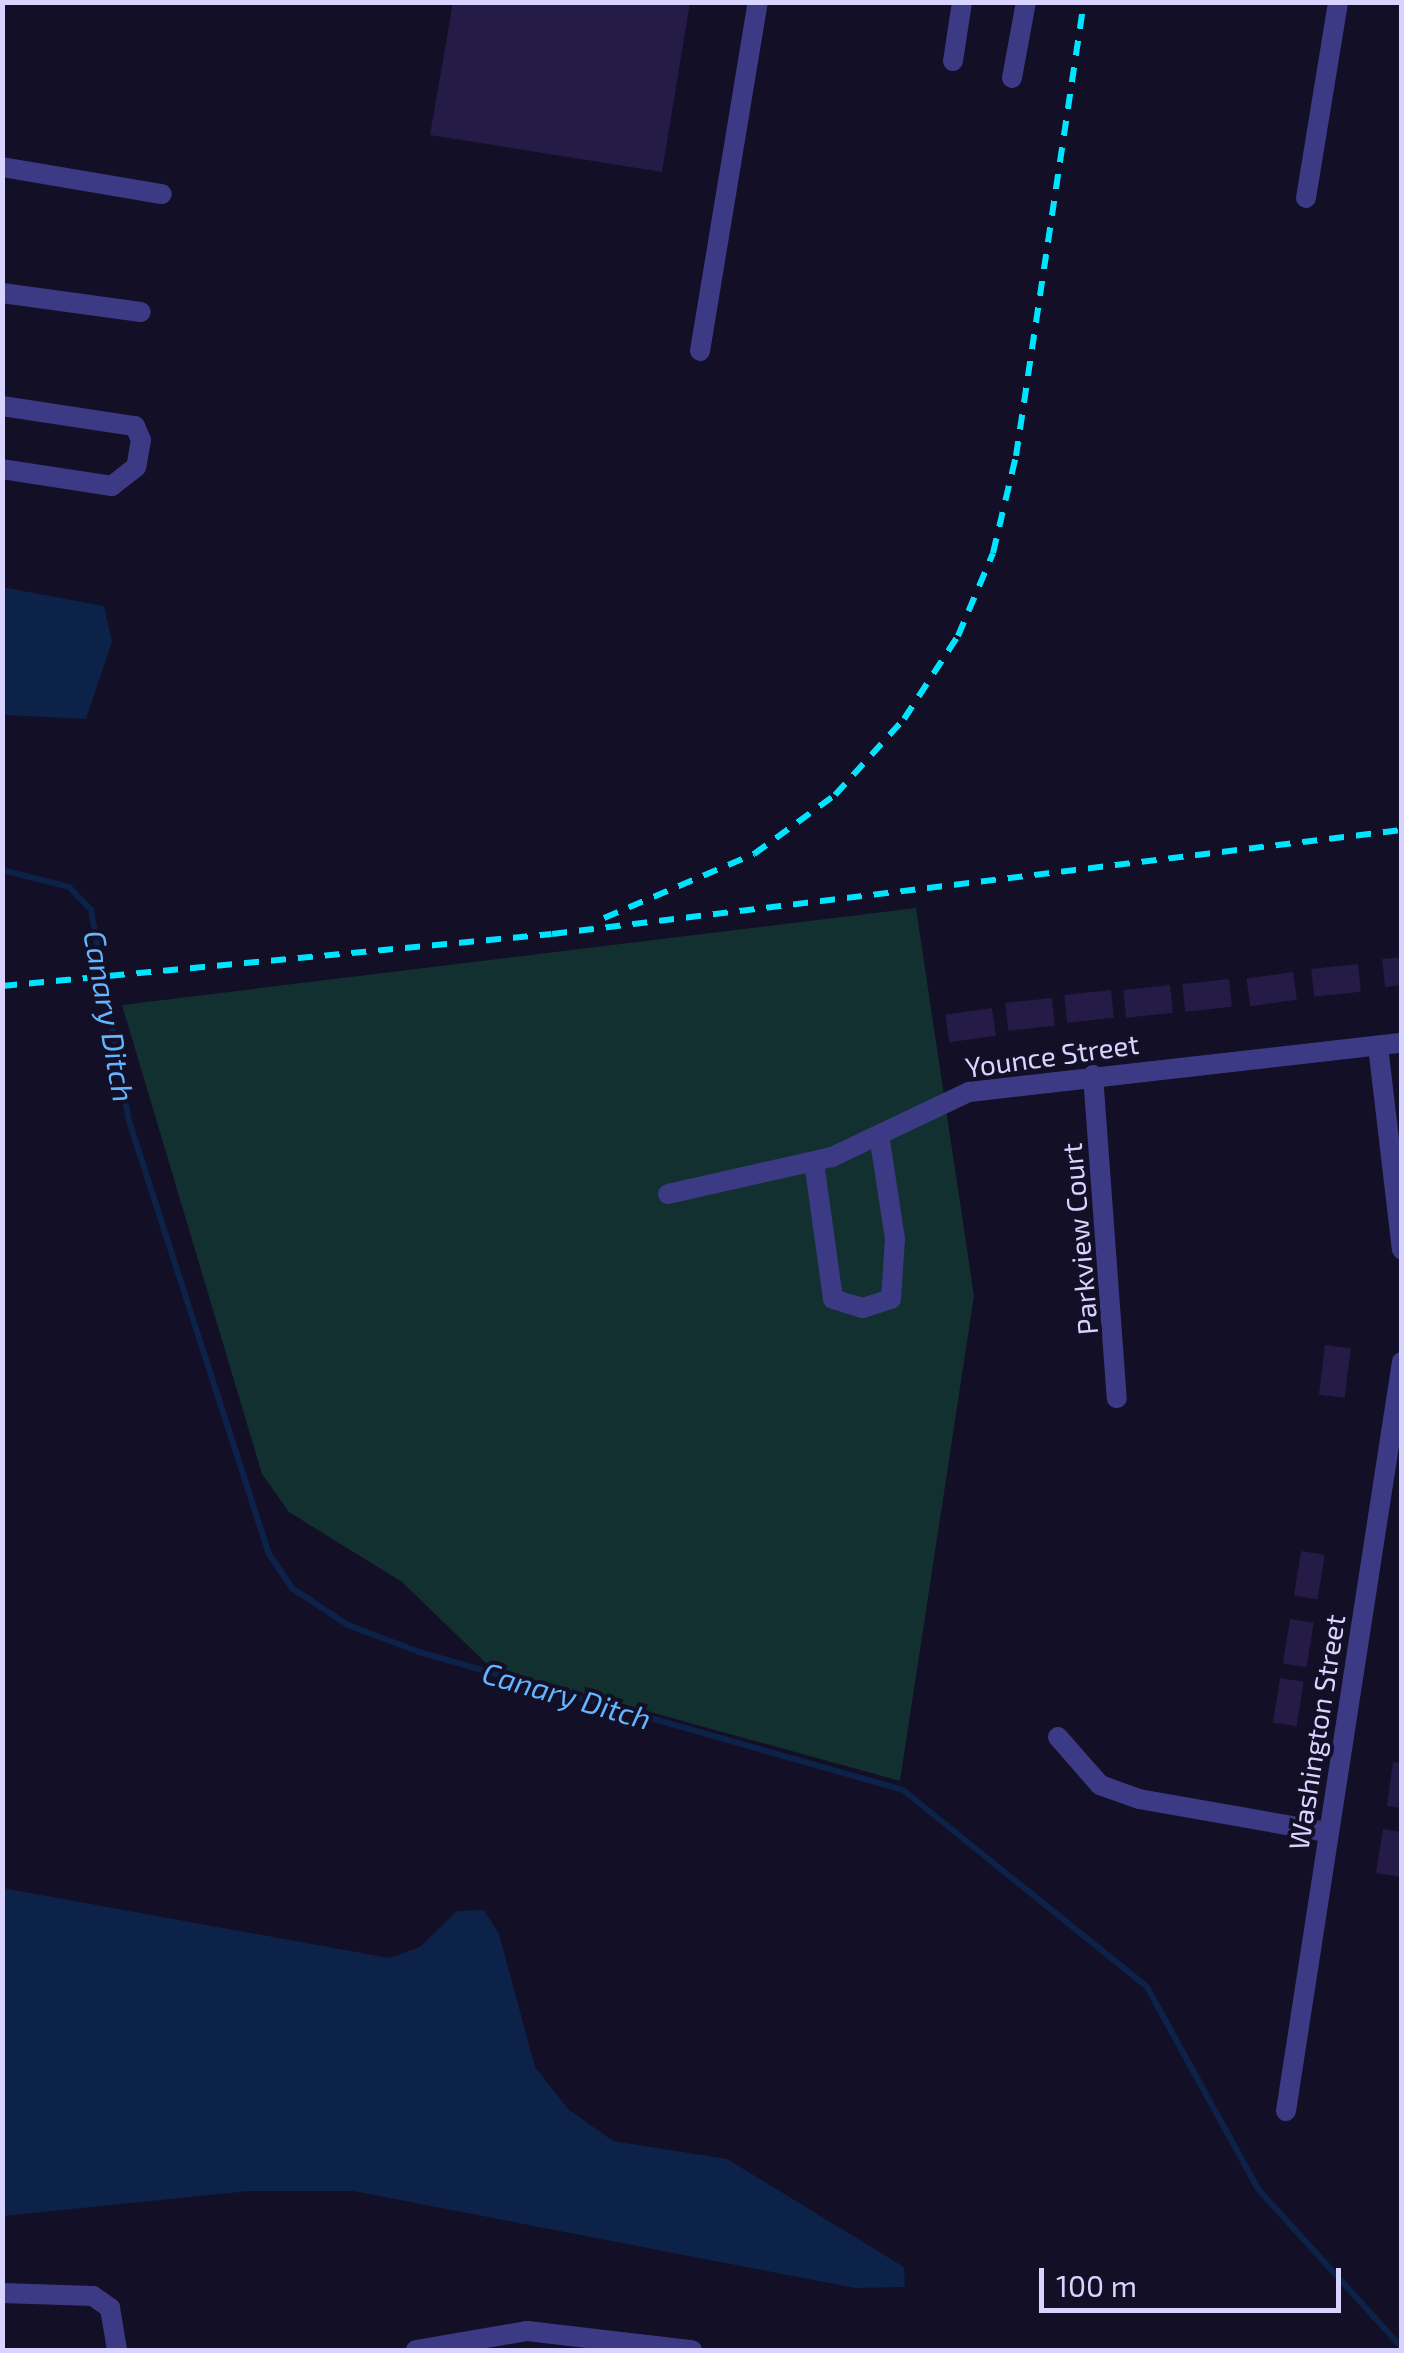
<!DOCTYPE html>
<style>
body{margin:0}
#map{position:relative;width:1404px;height:2353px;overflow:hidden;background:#130f26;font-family:"Exo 2",sans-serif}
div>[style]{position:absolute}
.green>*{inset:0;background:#12302f}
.water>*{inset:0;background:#0c2248}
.stream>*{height:6px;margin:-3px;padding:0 3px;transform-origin:3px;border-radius:3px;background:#0c2248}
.building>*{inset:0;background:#241b47;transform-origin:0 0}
.minor>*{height:20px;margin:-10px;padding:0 10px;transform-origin:10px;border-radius:10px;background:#3d3a85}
.rail>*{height:6px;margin-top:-3px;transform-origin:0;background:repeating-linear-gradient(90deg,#00e5ff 0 15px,transparent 0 27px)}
span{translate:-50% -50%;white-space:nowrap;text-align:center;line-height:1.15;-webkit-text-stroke:8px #130f26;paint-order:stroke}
.street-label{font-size:28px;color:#d9d4ff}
.water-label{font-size:30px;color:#62b6ff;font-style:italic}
.frame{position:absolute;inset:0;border:5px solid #d9d4ff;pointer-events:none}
.scale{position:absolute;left:1039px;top:2268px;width:302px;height:45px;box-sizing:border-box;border:5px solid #d9d4ff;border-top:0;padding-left:12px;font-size:30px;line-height:35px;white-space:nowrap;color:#d9d4ff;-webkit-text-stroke:8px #130f26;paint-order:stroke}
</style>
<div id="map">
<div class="green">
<i style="clip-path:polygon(916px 908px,974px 1296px,900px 1781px,491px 1668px,402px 1582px,289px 1512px,262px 1474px,122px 1005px)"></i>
</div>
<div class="water">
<i style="clip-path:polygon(2px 587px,104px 606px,112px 642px,86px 719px,3px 715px)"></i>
<i style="clip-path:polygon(3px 1888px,389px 1958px,420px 1947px,457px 1911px,484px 1910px,499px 1934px,535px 2067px,568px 2109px,613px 2141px,727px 2159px,904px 2267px,905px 2287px,855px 2288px,353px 2191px,249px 2191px,3px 2216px)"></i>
</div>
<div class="stream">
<i style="left:2px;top:870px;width:69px;rotate:14.2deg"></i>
<i style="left:69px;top:887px;width:32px;rotate:46deg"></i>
<i style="left:91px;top:910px;width:214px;rotate:79.8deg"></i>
<i style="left:129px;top:1121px;width:455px;rotate:72.1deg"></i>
<i style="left:269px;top:1554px;width:41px;rotate:55.9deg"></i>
<i style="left:292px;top:1588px;width:67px;rotate:33.5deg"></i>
<i style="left:348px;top:1625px;width:76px;rotate:20.8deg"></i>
<i style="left:419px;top:1652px;width:503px;rotate:15.91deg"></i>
<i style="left:903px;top:1790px;width:314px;rotate:38.9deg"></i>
<i style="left:1147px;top:1987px;width:230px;rotate:61.2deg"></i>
<i style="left:1258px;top:2189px;width:215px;rotate:47.8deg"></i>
</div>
<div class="building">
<i style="clip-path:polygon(453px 2px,690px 2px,662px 172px,430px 135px)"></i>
<i style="clip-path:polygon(1402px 957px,1402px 985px,1385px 987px,1382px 959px)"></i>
<i style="left:1358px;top:964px;width:28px;height:47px;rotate:84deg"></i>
<i style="left:1293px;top:972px;width:28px;height:47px;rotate:82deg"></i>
<i style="left:1229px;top:979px;width:28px;height:47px;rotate:84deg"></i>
<i style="left:1170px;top:985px;width:28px;height:47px;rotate:84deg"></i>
<i style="left:1111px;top:990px;width:28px;height:47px;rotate:84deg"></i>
<i style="left:1052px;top:998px;width:28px;height:47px;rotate:84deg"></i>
<i style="left:992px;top:1008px;width:28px;height:47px;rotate:82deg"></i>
<i style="left:1325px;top:1345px;width:26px;height:50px;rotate:7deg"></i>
<i style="left:1301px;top:1551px;width:24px;height:45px;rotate:9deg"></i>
<i style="left:1290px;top:1619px;width:24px;height:45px;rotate:9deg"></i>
<i style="left:1280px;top:1678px;width:24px;height:45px;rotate:9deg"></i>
<i style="clip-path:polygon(1393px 1762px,1402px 1763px,1402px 1808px,1387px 1806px)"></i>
<i style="clip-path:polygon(1383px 1829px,1402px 1832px,1401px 1877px,1376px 1873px)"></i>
</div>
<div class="minor">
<i style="left:953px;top:61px;width:60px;rotate:-81.3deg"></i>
<i style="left:1012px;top:78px;width:77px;rotate:-79.6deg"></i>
<i style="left:2px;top:167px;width:162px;rotate:9.6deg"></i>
<i style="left:1306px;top:198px;width:199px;rotate:-80.7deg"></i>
<i style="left:2px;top:293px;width:140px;rotate:7.8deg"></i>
<i style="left:700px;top:351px;width:354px;rotate:-80.6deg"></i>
<i style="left:2px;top:406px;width:134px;rotate:8.6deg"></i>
<i style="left:135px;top:426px;width:15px;rotate:67deg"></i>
<i style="left:141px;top:440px;width:27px;rotate:100deg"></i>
<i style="left:136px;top:467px;width:31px;rotate:142deg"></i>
<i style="left:112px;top:486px;width:111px;rotate:-171.2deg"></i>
<i style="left:1378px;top:1046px;width:205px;rotate:83.3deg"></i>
<i style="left:1093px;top:1075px;width:324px;rotate:85.8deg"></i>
<i style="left:814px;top:1162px;width:138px;rotate:82.1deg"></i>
<i style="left:833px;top:1299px;width:31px;rotate:17deg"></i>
<i style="left:863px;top:1308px;width:29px;rotate:-18deg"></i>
<i style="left:891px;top:1299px;width:60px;rotate:-86.2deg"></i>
<i style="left:895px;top:1239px;width:105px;rotate:-98.7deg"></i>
<i style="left:668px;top:1194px;width:168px;rotate:-12.7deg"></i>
<i style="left:832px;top:1157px;width:152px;rotate:-25.4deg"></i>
<i style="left:969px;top:1092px;width:436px;rotate:-6.5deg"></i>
<i style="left:1058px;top:1737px;width:64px;rotate:48.8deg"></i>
<i style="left:1100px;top:1785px;width:41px;rotate:19.7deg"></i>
<i style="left:1139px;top:1799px;width:191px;rotate:10deg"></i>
<i style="left:1286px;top:2111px;width:758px;rotate:-81.2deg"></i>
<i style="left:2px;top:2293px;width:91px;rotate:1.9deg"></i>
<i style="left:93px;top:2296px;width:21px;rotate:35deg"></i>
<i style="left:110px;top:2308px;width:43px;rotate:80.5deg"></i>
<i style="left:416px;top:2350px;width:113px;rotate:-9.7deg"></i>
<i style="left:527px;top:2331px;width:166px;rotate:6.6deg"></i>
</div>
<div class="rail">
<i style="left:604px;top:918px;width:163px;rotate:-23.1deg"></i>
<i style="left:754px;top:854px;width:100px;rotate:-36.1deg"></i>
<i style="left:835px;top:795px;width:103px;rotate:-47.8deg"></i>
<i style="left:904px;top:719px;width:99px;rotate:-57deg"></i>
<i style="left:958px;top:636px;width:90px;rotate:-67.1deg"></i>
<i style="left:993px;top:553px;width:100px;rotate:-76.7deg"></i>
<i style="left:1016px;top:456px;width:459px;rotate:-81.5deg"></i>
<i style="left:2px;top:986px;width:552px;rotate:-5.4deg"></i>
<i style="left:552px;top:934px;width:856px;rotate:-6.98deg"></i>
</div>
<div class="street-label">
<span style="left:1052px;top:1055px;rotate:-8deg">Younce Street</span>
<span style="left:1079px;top:1239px;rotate:-95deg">Parkview Court</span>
<span style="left:1316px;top:1732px;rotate:-81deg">Washington Street</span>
</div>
<div class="water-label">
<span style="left:110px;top:1016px;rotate:80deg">Canary Ditch</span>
<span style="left:567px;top:1695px;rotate:16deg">Canary Ditch</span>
</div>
<div class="frame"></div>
<div class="scale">100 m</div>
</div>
